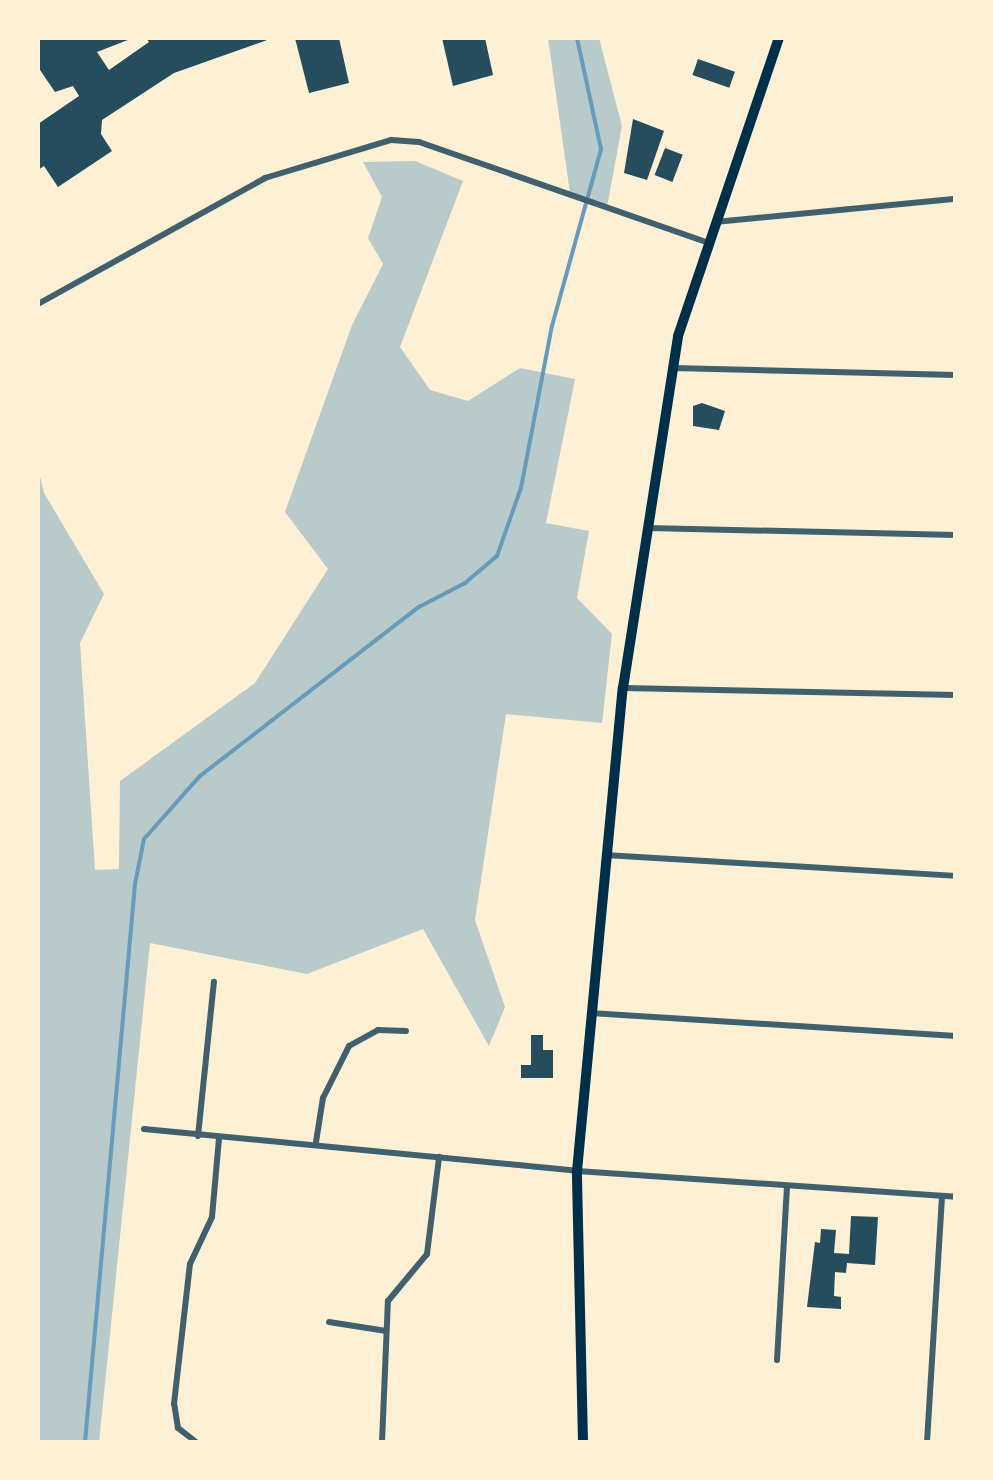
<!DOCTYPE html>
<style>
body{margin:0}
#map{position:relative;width:993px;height:1480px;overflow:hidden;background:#fdf0d5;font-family:Figtree,sans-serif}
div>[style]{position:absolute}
.green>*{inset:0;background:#b9caca}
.stream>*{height:4px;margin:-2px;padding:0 2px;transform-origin:2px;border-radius:2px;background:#669bbc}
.building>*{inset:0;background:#264d5e;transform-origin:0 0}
.minor>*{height:6px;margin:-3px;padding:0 3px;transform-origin:3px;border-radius:3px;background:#3f606c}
.secondary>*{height:10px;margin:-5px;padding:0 5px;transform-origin:5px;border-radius:5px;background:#003049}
span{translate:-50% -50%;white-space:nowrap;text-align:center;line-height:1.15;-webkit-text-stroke:10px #fdf0d5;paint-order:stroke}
.frame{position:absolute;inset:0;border:40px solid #fdf0d5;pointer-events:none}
</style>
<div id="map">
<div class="green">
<i style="clip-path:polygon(548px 38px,599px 38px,622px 126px,607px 207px,570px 193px)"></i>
<i style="clip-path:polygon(415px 161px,463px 181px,400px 347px,430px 390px,468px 401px,520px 368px,575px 379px,546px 523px,589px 531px,577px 598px,612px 634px,602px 723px,506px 714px,475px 920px,505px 1007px,489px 1046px,423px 929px,307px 974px,150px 943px,99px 1442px,38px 1442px,38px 468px,44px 493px,104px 594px,80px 643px,95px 870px,119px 869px,120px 781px,255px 683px,328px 569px,285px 512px,352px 325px,383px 264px,368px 238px,382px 197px,363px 162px)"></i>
</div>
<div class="stream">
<i style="left:85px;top:1442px;width:560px;rotate:-84.88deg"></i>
<i style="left:135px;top:884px;width:46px;rotate:-78.7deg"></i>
<i style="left:144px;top:839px;width:84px;rotate:-48.4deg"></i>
<i style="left:200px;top:776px;width:277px;rotate:-37.7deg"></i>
<i style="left:419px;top:607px;width:52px;rotate:-27.6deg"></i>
<i style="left:465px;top:583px;width:42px;rotate:-40.2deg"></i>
<i style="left:497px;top:556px;width:72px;rotate:-70.6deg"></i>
<i style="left:521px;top:488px;width:165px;rotate:-79.2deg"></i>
<i style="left:552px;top:326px;width:184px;rotate:-74.5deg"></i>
<i style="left:601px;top:149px;width:114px;rotate:-102.2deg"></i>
</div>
<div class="building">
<i style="clip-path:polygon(38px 38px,133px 38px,97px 52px,109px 70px,149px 42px,146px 38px,270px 39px,174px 73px,102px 120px,101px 134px,112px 151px,58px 187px,44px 166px,38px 170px,38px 124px,79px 96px,73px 86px,55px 92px,38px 67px)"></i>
<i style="clip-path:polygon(295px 38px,339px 38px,349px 83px,309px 93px)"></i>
<i style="clip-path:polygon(442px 38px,485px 38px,493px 75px,453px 86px)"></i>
<i style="left:698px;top:59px;width:39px;height:17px;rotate:19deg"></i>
<i style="clip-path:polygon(633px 119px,664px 131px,647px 180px,624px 173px)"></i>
<i style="left:665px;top:148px;width:19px;height:29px;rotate:21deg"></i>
<i style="clip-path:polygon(702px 403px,725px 411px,719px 430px,693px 426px,693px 406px)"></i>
<i style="clip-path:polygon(531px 1035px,543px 1035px,543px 1050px,553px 1050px,553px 1078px,521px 1078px,521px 1065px,531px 1065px)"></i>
<i style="clip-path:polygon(851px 1216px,878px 1217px,875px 1265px,847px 1263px,846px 1273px,835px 1272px,834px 1296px,841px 1297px,841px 1309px,807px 1307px,815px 1242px,820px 1243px,821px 1229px,836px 1230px,834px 1253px,849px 1254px)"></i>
</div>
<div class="minor">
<i style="left:715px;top:222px;width:242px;rotate:-5.5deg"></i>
<i style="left:38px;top:304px;width:260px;rotate:-29deg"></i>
<i style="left:265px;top:178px;width:132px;rotate:-16.8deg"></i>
<i style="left:391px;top:140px;width:28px;rotate:4deg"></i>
<i style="left:419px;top:142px;width:304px;rotate:19.2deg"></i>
<i style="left:673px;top:368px;width:283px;rotate:1.4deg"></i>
<i style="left:648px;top:528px;width:308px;rotate:1.3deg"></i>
<i style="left:624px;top:688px;width:332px;rotate:1.2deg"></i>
<i style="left:605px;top:855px;width:352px;rotate:3.4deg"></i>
<i style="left:590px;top:1013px;width:367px;rotate:3.6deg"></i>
<i style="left:144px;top:1129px;width:435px;rotate:5.5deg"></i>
<i style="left:577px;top:1171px;width:380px;rotate:3.9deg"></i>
<i style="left:198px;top:1136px;width:155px;rotate:-84.1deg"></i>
<i style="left:316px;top:1142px;width:45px;rotate:-81deg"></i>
<i style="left:323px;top:1098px;width:58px;rotate:-63.4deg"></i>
<i style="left:349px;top:1046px;width:33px;rotate:-29deg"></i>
<i style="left:378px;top:1030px;width:28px;rotate:2deg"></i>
<i style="left:329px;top:1322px;width:58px;rotate:9deg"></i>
<i style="left:777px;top:1360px;width:174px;rotate:-86.7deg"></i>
<i style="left:196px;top:1442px;width:23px;rotate:-142deg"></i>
<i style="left:178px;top:1428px;width:24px;rotate:-99deg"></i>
<i style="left:174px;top:1404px;width:141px;rotate:-83.5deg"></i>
<i style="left:190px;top:1264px;width:52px;rotate:-64.9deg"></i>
<i style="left:212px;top:1217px;width:79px;rotate:-84.9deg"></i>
<i style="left:382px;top:1442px;width:141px;rotate:-87.6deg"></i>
<i style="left:388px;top:1301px;width:61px;rotate:-50.3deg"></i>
<i style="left:427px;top:1254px;width:98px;rotate:-82.9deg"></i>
<i style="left:927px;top:1442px;width:246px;rotate:-86.5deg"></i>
</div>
<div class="secondary">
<i style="left:583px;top:1442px;width:271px;rotate:-91.3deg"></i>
<i style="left:577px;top:1171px;width:485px;rotate:-84.6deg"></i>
<i style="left:623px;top:688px;width:356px;rotate:-81.1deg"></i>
<i style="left:678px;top:336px;width:315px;rotate:-71.3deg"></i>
</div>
<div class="frame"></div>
</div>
